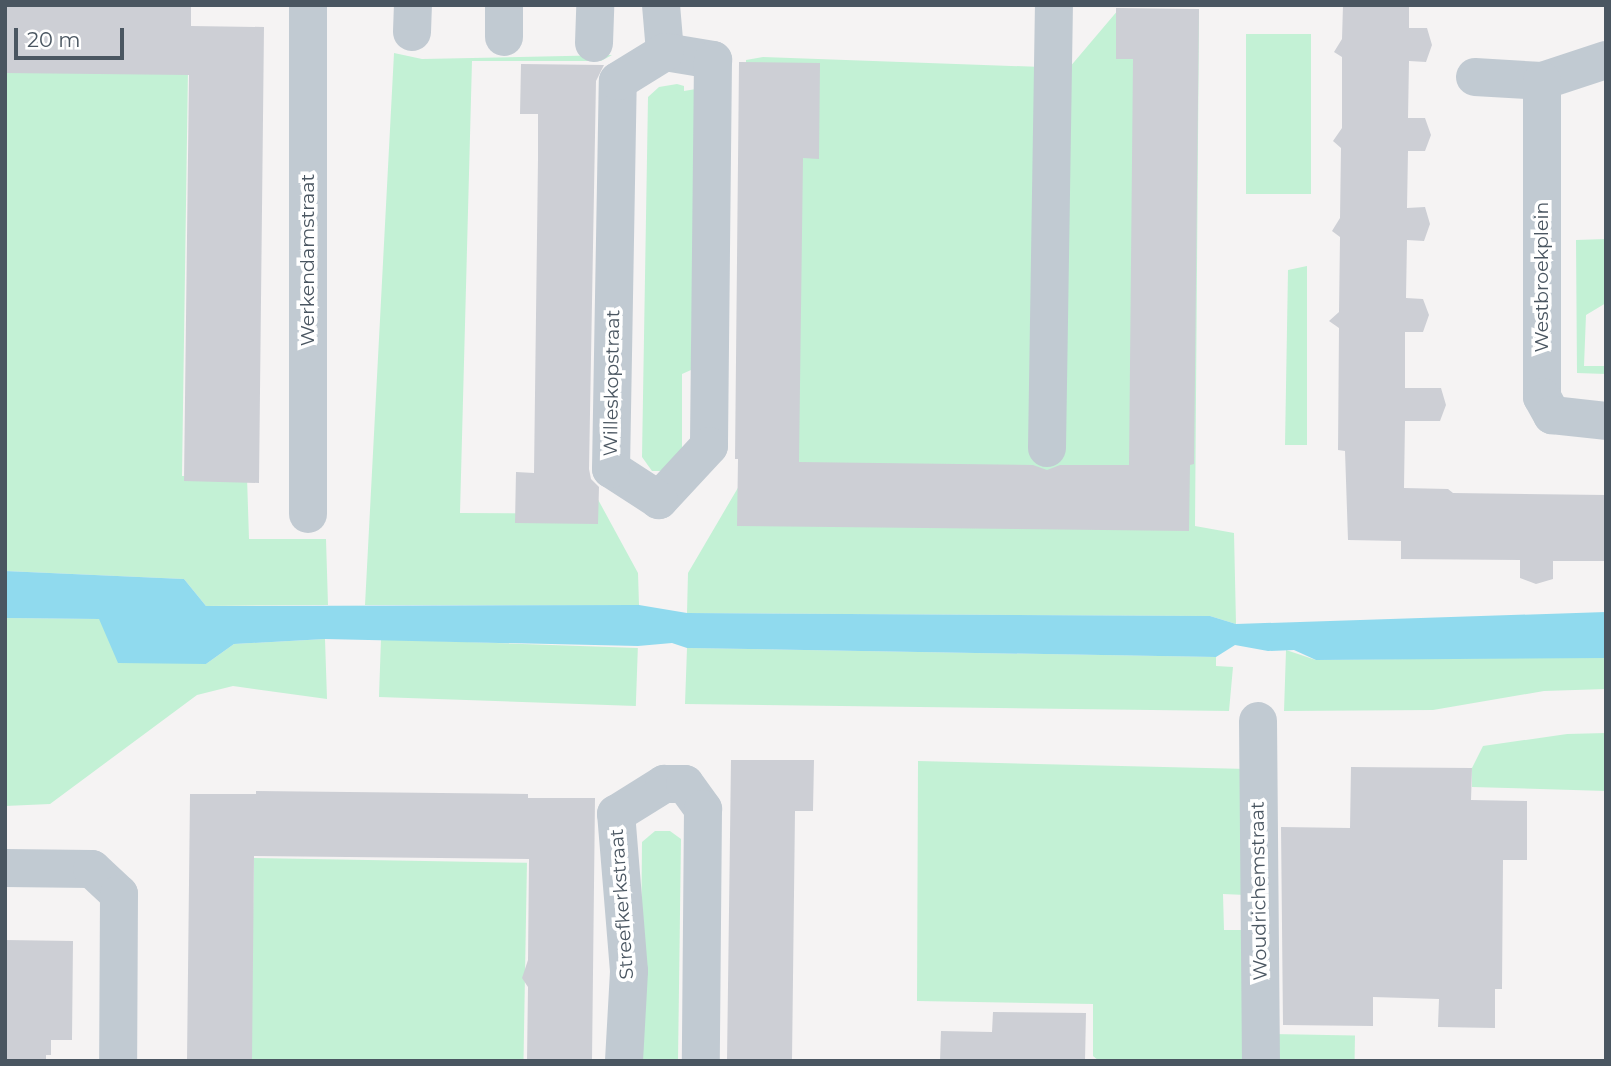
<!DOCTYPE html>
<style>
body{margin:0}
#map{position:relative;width:1611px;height:1066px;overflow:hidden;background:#f5f3f3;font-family:Montserrat,sans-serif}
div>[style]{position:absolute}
.green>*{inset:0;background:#c3f1d5;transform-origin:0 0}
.water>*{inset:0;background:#90daee}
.building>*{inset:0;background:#cdcfd5}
.minor>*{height:38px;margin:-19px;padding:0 19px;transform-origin:19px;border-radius:19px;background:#c1cad2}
span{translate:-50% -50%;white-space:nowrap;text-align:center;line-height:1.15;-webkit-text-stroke:7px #fff;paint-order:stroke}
.street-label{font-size:19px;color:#4a5661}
.frame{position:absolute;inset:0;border:7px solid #4a5661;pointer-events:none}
.scale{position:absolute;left:14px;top:28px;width:110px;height:32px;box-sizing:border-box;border:4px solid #4a5661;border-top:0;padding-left:9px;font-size:21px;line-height:24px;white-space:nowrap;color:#4a5661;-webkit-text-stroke:5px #fff;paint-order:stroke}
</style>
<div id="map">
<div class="green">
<i style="clip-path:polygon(1119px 9px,1199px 10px,1195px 526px,1234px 533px,1236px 624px,1210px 616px,687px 613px,688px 573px,739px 486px,746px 60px,763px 57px,1069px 68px)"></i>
<i style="left:1311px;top:34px;width:160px;height:65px;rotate:90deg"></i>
<i style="clip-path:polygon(394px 53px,422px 59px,612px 55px,601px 61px,472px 61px,460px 513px,595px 514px,595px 494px,638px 573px,639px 605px,365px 605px)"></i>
<i style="clip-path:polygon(5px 66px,188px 69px,182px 476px,247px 477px,249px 539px,326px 539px,328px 605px,206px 606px,184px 579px,5px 571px)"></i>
<i style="clip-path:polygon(677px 84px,684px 86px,684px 91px,696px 89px,691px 370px,682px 374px,682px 461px,667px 471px,652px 471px,642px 457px,648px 97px,659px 87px)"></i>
<i style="clip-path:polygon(1606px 239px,1606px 303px,1586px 315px,1584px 366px,1606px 366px,1606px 374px,1577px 373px,1576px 240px)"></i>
<i style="clip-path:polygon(1307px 266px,1307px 445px,1285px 445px,1288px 270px)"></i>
<i style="clip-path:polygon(5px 618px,99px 619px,206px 664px,234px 644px,325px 639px,327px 699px,233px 686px,197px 695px,50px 804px,5px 806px)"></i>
<i style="left:381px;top:639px;width:257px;height:58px;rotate:2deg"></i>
<i style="clip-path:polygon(687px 648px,1216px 657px,1216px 666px,1233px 667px,1229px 711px,685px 704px)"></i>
<i style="clip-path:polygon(1286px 650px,1316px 660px,1597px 657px,1606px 658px,1606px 689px,1544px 691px,1433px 710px,1284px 711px)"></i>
<i style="clip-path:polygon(1606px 733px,1606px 791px,1472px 787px,1472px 768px,1483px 746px,1567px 734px)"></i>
<i style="clip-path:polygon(918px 761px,1248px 769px,1246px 895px,1223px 894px,1224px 930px,1245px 930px,1245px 1061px,1099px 1061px,1093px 1056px,1093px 1004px,917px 1001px)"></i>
<i style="clip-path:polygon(655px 831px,670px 831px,681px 839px,678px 1061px,640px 1061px,642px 842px)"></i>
<i style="left:254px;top:858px;width:273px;height:203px;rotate:1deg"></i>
<i style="left:1272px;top:1034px;width:83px;height:27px;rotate:1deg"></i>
</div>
<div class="water">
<i style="clip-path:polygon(5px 571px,184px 579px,206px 606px,639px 605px,687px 613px,1210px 616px,1236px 624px,1606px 612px,1606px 658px,1316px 660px,1294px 650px,1268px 651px,1235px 645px,1216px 657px,687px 648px,672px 643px,638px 646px,325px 639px,234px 644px,206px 664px,118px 663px,99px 619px,5px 618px)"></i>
</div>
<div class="building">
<i style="clip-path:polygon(5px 5px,191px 5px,191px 26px,264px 27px,259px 483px,184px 481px,189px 75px,5px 73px)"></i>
<i style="clip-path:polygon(1343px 5px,1409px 5px,1409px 28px,1427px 28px,1432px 45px,1426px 62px,1409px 61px,1408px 118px,1425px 118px,1431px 135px,1425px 151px,1408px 151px,1407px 208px,1425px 207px,1430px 224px,1424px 241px,1407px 240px,1406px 298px,1423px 299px,1429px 315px,1423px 332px,1405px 332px,1405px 388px,1441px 388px,1446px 405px,1440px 421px,1405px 421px,1404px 488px,1448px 489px,1453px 493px,1606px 495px,1606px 561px,1553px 561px,1553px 579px,1536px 584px,1520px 578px,1520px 560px,1401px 559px,1401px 541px,1348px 540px,1345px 451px,1338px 450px,1339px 328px,1329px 321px,1339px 312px,1340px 237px,1332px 231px,1340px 218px,1341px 148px,1333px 141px,1342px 128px,1342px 57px,1334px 52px,1342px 39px)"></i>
<i style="clip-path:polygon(1116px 8px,1199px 9px,1194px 464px,1190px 465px,1189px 531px,737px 526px,738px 459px,735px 459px,739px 62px,820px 63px,819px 159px,803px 158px,799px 462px,1033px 465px,1047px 470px,1060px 465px,1129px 465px,1133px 59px,1116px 59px)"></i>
<i style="clip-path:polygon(521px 64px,604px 65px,596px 81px,589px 469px,591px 479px,599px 487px,598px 524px,515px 523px,516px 472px,534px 473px,538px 158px,538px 114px,520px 114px)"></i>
<i style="clip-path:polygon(731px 760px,814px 760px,813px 811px,795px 811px,792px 1061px,727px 1061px)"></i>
<i style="clip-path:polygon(1351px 767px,1472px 768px,1471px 800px,1527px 801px,1527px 860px,1503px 860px,1502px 989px,1495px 989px,1495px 1028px,1438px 1027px,1439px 999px,1373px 997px,1373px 1026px,1283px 1025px,1281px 827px,1350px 828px)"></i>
<i style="clip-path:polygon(256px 791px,528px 794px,528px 798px,595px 798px,592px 1061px,527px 1061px,528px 987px,522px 978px,528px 960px,529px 859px,254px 856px,252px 1061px,187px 1061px,190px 794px,256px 794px)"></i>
<i style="clip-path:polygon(5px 940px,73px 941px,72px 1040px,51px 1040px,51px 1055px,46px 1055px,46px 1061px,5px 1061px)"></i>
<i style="clip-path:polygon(993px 1012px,1086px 1013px,1085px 1061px,940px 1061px,941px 1031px,992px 1032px)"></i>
</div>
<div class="minor">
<i style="left:661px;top:5px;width:47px;rotate:85.1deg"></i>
<i style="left:412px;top:32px;width:27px;rotate:-88deg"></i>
<i style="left:504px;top:37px;width:32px;rotate:-90deg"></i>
<i style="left:594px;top:43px;width:38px;rotate:-88deg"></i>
<i style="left:665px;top:52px;width:49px;rotate:9.5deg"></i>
<i style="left:713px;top:60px;width:386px;rotate:90.6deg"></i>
<i style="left:709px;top:446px;width:74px;rotate:132.8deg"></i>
<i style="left:659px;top:500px;width:57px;rotate:-147.1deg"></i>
<i style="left:611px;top:469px;width:388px;rotate:-89deg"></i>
<i style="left:618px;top:81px;width:55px;rotate:-31.7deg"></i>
<i style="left:1475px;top:77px;width:67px;rotate:3.4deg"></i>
<i style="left:1542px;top:81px;width:67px;rotate:-18.2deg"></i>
<i style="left:1542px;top:81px;width:316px;rotate:90deg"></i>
<i style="left:1542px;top:397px;width:21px;rotate:61deg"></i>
<i style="left:1552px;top:415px;width:54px;rotate:6.3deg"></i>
<i style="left:1047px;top:448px;width:443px;rotate:-89.1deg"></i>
<i style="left:308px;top:514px;width:509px;rotate:-90deg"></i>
<i style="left:1258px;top:721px;width:340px;rotate:89.5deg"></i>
<i style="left:5px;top:868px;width:87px;rotate:0.7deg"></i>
<i style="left:92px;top:869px;width:37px;rotate:43deg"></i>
<i style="left:119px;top:894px;width:167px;rotate:90.3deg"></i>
<i style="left:624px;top:1061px;width:90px;rotate:-86.8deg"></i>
<i style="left:629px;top:971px;width:158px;rotate:-94.7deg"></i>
<i style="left:616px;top:814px;width:57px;rotate:-32deg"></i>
<i style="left:664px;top:784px;width:21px"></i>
<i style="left:685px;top:784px;width:31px;rotate:54deg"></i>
<i style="left:703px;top:809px;width:252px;rotate:90.5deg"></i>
</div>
<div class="street-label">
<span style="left:308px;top:260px;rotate:-90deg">Werkendamstraat</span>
<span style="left:1542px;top:277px;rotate:-90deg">Westbroekplein</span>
<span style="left:612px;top:383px;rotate:-89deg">Willeskopstraat</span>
<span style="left:1259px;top:891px;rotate:-91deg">Woudrichemstraat</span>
<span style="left:622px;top:904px;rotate:-94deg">Streefkerkstraat</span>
</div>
<div class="frame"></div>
<div class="scale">20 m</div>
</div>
